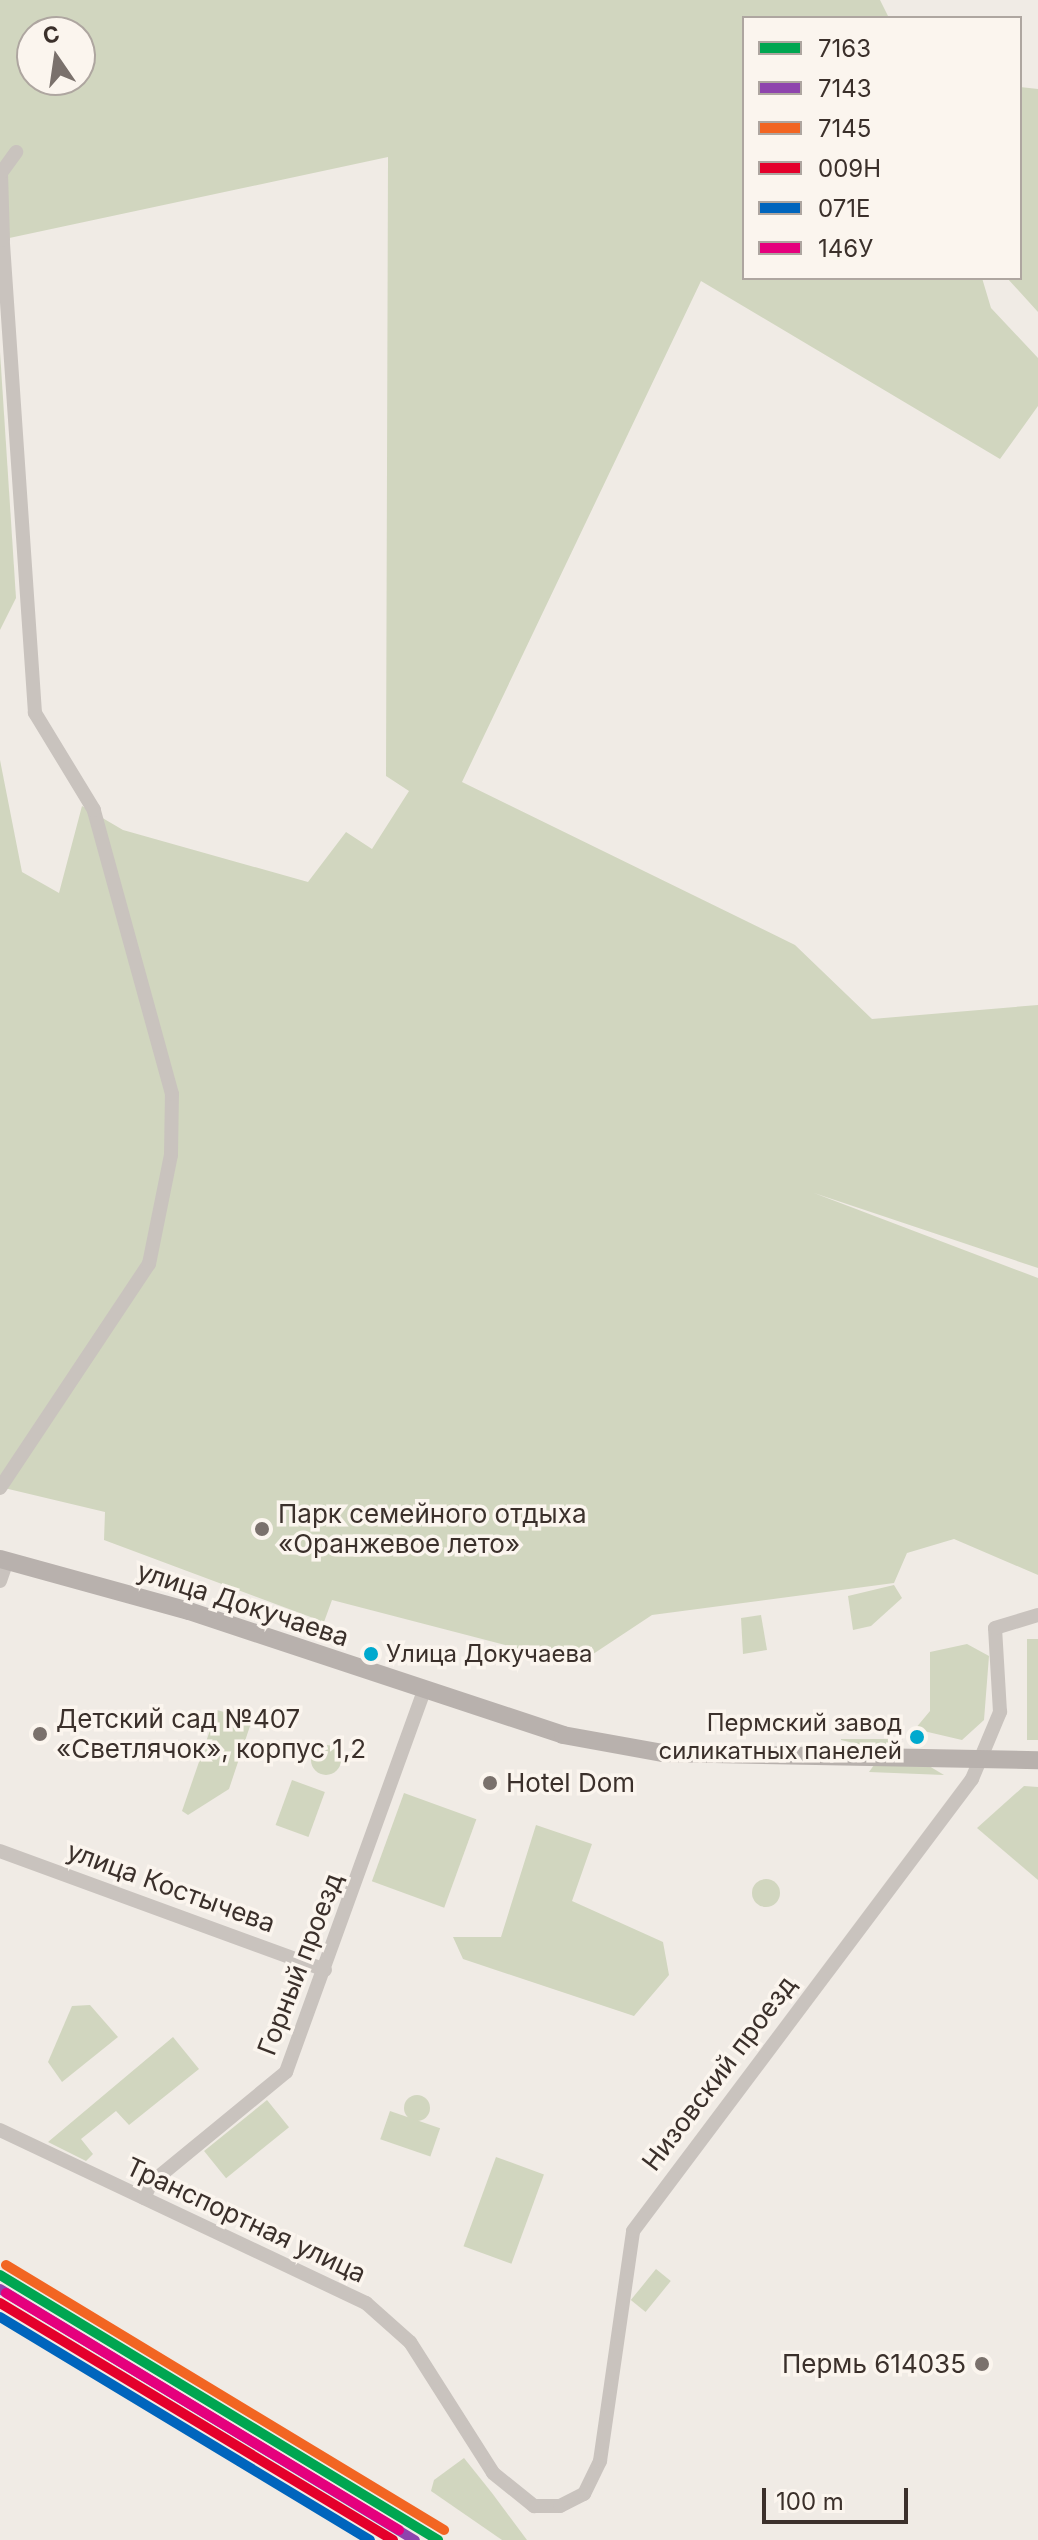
<!DOCTYPE html>
<meta charset="utf-8">
<style>
body{margin:0}
#map{position:relative;width:1038px;height:2540px;overflow:hidden;background:#f0ebe5;font-family:Inter,sans-serif}
div>[style]{position:absolute}
.green>*{inset:0;background:#d1d6bf;transform-origin:0 0}
.round{border-radius:50%}
.minor>*{height:14px;margin:-7px;padding:0 7px;transform-origin:7px;border-radius:7px;background:#c9c3be}
.major>*{height:18px;margin:-9px;padding:0 9px;transform-origin:9px;border-radius:9px;background:#b8b1ad}
.rail-1>*{height:10px;margin:-5px;padding:0 5px;transform-origin:5px;border-radius:5px;background:#00a651}
.rail-2>*{height:10px;margin:-5px;padding:0 5px;transform-origin:5px;border-radius:5px;background:#8e44ad}
.rail-3>*{height:10px;margin:-5px;padding:0 5px;transform-origin:5px;border-radius:5px;background:#f26522}
.rail-4>*{height:10px;margin:-5px;padding:0 5px;transform-origin:5px;border-radius:5px;background:#e4002b}
.rail-5>*{height:10px;margin:-5px;padding:0 5px;transform-origin:5px;border-radius:5px;background:#0065bd}
.rail-6>*{height:10px;margin:-5px;padding:0 5px;transform-origin:5px;border-radius:5px;background:#e5007d}
.dots>*{width:22px;height:22px;translate:-50% -50%;box-sizing:border-box;border:4px solid #fbf5ee;border-radius:50%}
span{translate:-50% -50%;white-space:nowrap;text-align:center;line-height:1.15;-webkit-text-stroke:7px #fbf5ee;paint-order:stroke}
.bus-label{font-size:24px;color:#3b302b}
.left{translate:0 -50%;text-align:left}
.right{translate:-100% -50%;text-align:right}
.poi-label{font-size:26px;color:#3b302b}
.street-label{font-size:26px;color:#3b302b}
.legend{position:absolute;left:742px;top:16px;width:280px;height:264px;box-sizing:border-box;background:#fbf5ee;border:2px solid #aea6a0;margin:0;padding:10px 14px;list-style:none;font-size:24px;color:#3b302b}
.legend li{display:flex;align-items:center;gap:16px;height:40px}
.legend b{width:40px;border:2px solid #aea6a0}
.north{position:absolute;left:16px;top:16px;width:80px;height:80px;box-sizing:border-box;background:#fbf5ee;border:2px solid #aea6a0;border-radius:50%;rotate:347deg;font-size:22px;font-weight:700;line-height:32px;text-align:center;color:#3b302b}
.north::after{content:'';display:block;margin:auto;width:28px;height:36px;background:#7a716c;clip-path:polygon(50% 0,100% 100%,50% 72%,0 100%)}
.scale{position:absolute;left:762px;top:2488px;width:146px;height:36px;box-sizing:border-box;border:4px solid #3b302b;border-top:0;padding-left:10px;font-size:24px;line-height:28px;white-space:nowrap;color:#3b302b;-webkit-text-stroke:6px #fbf5ee;paint-order:stroke}
</style>
<div id="map">
<div class="green">
<i style="clip-path:polygon(evenodd,0 0,880px 0,889px 18px,744px 18px,744px 278px,982px 278px,991px 308px,1038px 358px,1038px 406px,1000px 459px,701px 281px,462px 782px,795px 945px,872px 1019px,1038px 1005px,1038px 1268px,814px 1193px,1038px 1278px,1038px 1575px,954px 1539px,907px 1553px,894px 1583px,652px 1615px,578px 1664px,332px 1600px,324px 1622px,104px 1540px,105px 1512px,0 1487px,0 760px,22px 872px,59px 893px,82px 806px,123px 830px,308px 882px,346px 832px,372px 849px,409px 791px,386px 776px,388px 157px,0 240px,0 0,32px 32px,80px 32px,80px 80px,32px 80px,32px 32px)"></i>
<i style="clip-path:polygon(1020px 87px,1038px 89px,1038px 312px,1007px 278px,1020px 278px)"></i>
<i style="clip-path:polygon(0 352px,16px 598px,0 630px)"></i>
<i style="clip-path:polygon(894px 1585px,902px 1598px,871px 1626px,853px 1630px,848px 1596px)"></i>
<i style="clip-path:polygon(761px 1615px,767px 1650px,743px 1654px,741px 1618px)"></i>
<i style="left:1038px;top:1639px;width:101px;height:11px;rotate:90deg"></i>
<i style="clip-path:polygon(967px 1644px,989px 1656px,984px 1720px,962px 1740px,915px 1729px,930px 1711px,930px 1652px)"></i>
<i style="clip-path:polygon(217px 1710px,252px 1720px,229px 1789px,188px 1815px,182px 1811px)"></i>
<i style="clip-path:polygon(903px 1739px,874px 1748px,841px 1740px,841px 1739px)"></i>
<i class="round" style="left:311px;top:1745px;width:30px;height:30px"></i>
<i style="clip-path:polygon(874px 1765px,929px 1766px,944px 1775px,869px 1772px)"></i>
<i style="left:292px;top:1780px;width:35px;height:48px;rotate:20deg"></i>
<i style="clip-path:polygon(1024px 1786px,1038px 1787px,1038px 1880px,977px 1828px)"></i>
<i style="left:404px;top:1793px;width:77px;height:94px;rotate:20deg"></i>
<i style="clip-path:polygon(536px 1825px,592px 1844px,572px 1901px,663px 1942px,669px 1975px,634px 2016px,463px 1959px,453px 1937px,501px 1937px)"></i>
<i class="round" style="left:752px;top:1879px;width:28px;height:28px"></i>
<i style="clip-path:polygon(90px 2005px,118px 2037px,62px 2082px,48px 2062px,72px 2006px)"></i>
<i style="clip-path:polygon(173px 2037px,199px 2069px,129px 2125px,116px 2111px,81px 2139px,93px 2154px,86px 2161px,48px 2142px)"></i>
<i class="round" style="left:404px;top:2095px;width:26px;height:26px"></i>
<i style="left:267px;top:2100px;width:35px;height:81px;rotate:51deg"></i>
<i style="left:390px;top:2111px;width:53px;height:30px;rotate:19deg"></i>
<i style="left:496px;top:2157px;width:51px;height:95px;rotate:20deg"></i>
<i style="left:656px;top:2269px;width:19px;height:40px;rotate:39deg"></i>
<i style="clip-path:polygon(464px 2458px,492px 2493px,527px 2540px,502px 2540px,431px 2491px,434px 2480px)"></i>
</div>
<div class="minor">
<i style="left:0;top:1488px;width:269px;rotate:-56.4deg"></i>
<i style="left:149px;top:1264px;width:111px;rotate:-78.6deg"></i>
<i style="left:171px;top:1155px;width:61px;rotate:-89.1deg"></i>
<i style="left:172px;top:1094px;width:295px;rotate:-105.4deg"></i>
<i style="left:94px;top:810px;width:114px;rotate:-121.3deg"></i>
<i style="left:35px;top:713px;width:474px;rotate:-93.9deg"></i>
<i style="left:3px;top:240px;width:67px;rotate:-91.7deg"></i>
<i style="left:1px;top:173px;width:26px;rotate:-54deg"></i>
<i style="left:0;top:1581px;width:21px;rotate:-71deg"></i>
<i style="left:0;top:1851px;width:346px;rotate:20.1deg"></i>
<i style="left:0;top:2130px;width:405px;rotate:25.3deg"></i>
<i style="left:366px;top:2303px;width:59px;rotate:41.6deg"></i>
<i style="left:410px;top:2342px;width:155px;rotate:57.6deg"></i>
<i style="left:493px;top:2473px;width:53px;rotate:38.8deg"></i>
<i style="left:534px;top:2506px;width:26px"></i>
<i style="left:560px;top:2506px;width:27px;rotate:-27deg"></i>
<i style="left:584px;top:2494px;width:37px;rotate:-64deg"></i>
<i style="left:600px;top:2461px;width:232px;rotate:-81.8deg"></i>
<i style="left:633px;top:2231px;width:565px;rotate:-53.13deg"></i>
<i style="left:972px;top:1779px;width:73px;rotate:-67.3deg"></i>
<i style="left:1000px;top:1712px;width:84px;rotate:-93.4deg"></i>
<i style="left:995px;top:1628px;width:45px;rotate:-16.8deg"></i>
<i style="left:144px;top:2198px;width:17px;rotate:-65deg"></i>
<i style="left:151px;top:2183px;width:175px;rotate:-39.4deg"></i>
<i style="left:286px;top:2072px;width:403px;rotate:-70.1deg"></i>
</div>
<div class="major">
<i style="left:0;top:1559px;width:196px;rotate:15.4deg"></i>
<i style="left:189px;top:1611px;width:394px;rotate:18.3deg"></i>
<i style="left:563px;top:1735px;width:102px;rotate:10.2deg"></i>
<i style="left:663px;top:1753px;width:375px;rotate:1.1deg"></i>
</div>
<div class="rail-1">
<i style="left:0;top:2275px;width:512px;rotate:31.17deg"></i>
</div>
<div class="rail-2">
<i style="left:0;top:2289px;width:485px;rotate:31.2deg"></i>
</div>
<div class="rail-3">
<i style="left:6px;top:2265px;width:512px;rotate:31.17deg"></i>
</div>
<div class="rail-4">
<i style="left:0;top:2303px;width:459px;rotate:31.1deg"></i>
</div>
<div class="rail-5">
<i style="left:0;top:2317px;width:432px;rotate:31.1deg"></i>
</div>
<div class="rail-6">
<i style="left:6px;top:2293px;width:459px;rotate:31.1deg"></i>
</div>
<div class="dots">
<i style="left:262px;top:1529px;background:#7a716c"></i>
<i style="left:371px;top:1654px;background:#00a9ce"></i>
<i style="left:40px;top:1734px;background:#7a716c"></i>
<i style="left:917px;top:1737px;background:#00a9ce"></i>
<i style="left:490px;top:1783px;background:#7a716c"></i>
<i style="left:982px;top:2364px;background:#7a716c"></i>
</div>
<div class="bus-label">
<span class="left" style="left:386px;top:1654px">Улица Докучаева</span>
<span class="right" style="left:902px;top:1737px">Пермский завод<br>силикатных панелей</span>
</div>
<div class="poi-label">
<span class="left" style="left:278px;top:1529px">Парк семейного отдыха<br>«Оранжевое лето»</span>
<span class="left" style="left:56px;top:1734px">Детский сад №407<br>«Светлячок», корпус 1,2</span>
<span class="left" style="left:506px;top:1783px">Hotel Dom</span>
<span class="right" style="left:966px;top:2364px">Пермь 614035</span>
</div>
<div class="street-label">
<span style="left:243px;top:1604px;rotate:18deg">улица Докучаева</span>
<span style="left:171px;top:1887px;rotate:20deg">улица Костычева</span>
<span style="left:300px;top:1964px;rotate:-69deg">Горный проезд</span>
<span style="left:719px;top:2073px;rotate:-53deg">Низовский проезд</span>
<span style="left:246px;top:2220px;rotate:25deg">Транспортная улица</span>
</div>
<ul class="legend">
<li><b style="height:10px;background:#00a651"></b>7163</li>
<li><b style="height:10px;background:#8e44ad"></b>7143</li>
<li><b style="height:10px;background:#f26522"></b>7145</li>
<li><b style="height:10px;background:#e4002b"></b>009Н</li>
<li><b style="height:10px;background:#0065bd"></b>071Е</li>
<li><b style="height:10px;background:#e5007d"></b>146У</li>
</ul>
<div class="north">С</div>
<div class="scale">100 m</div>
</div>
